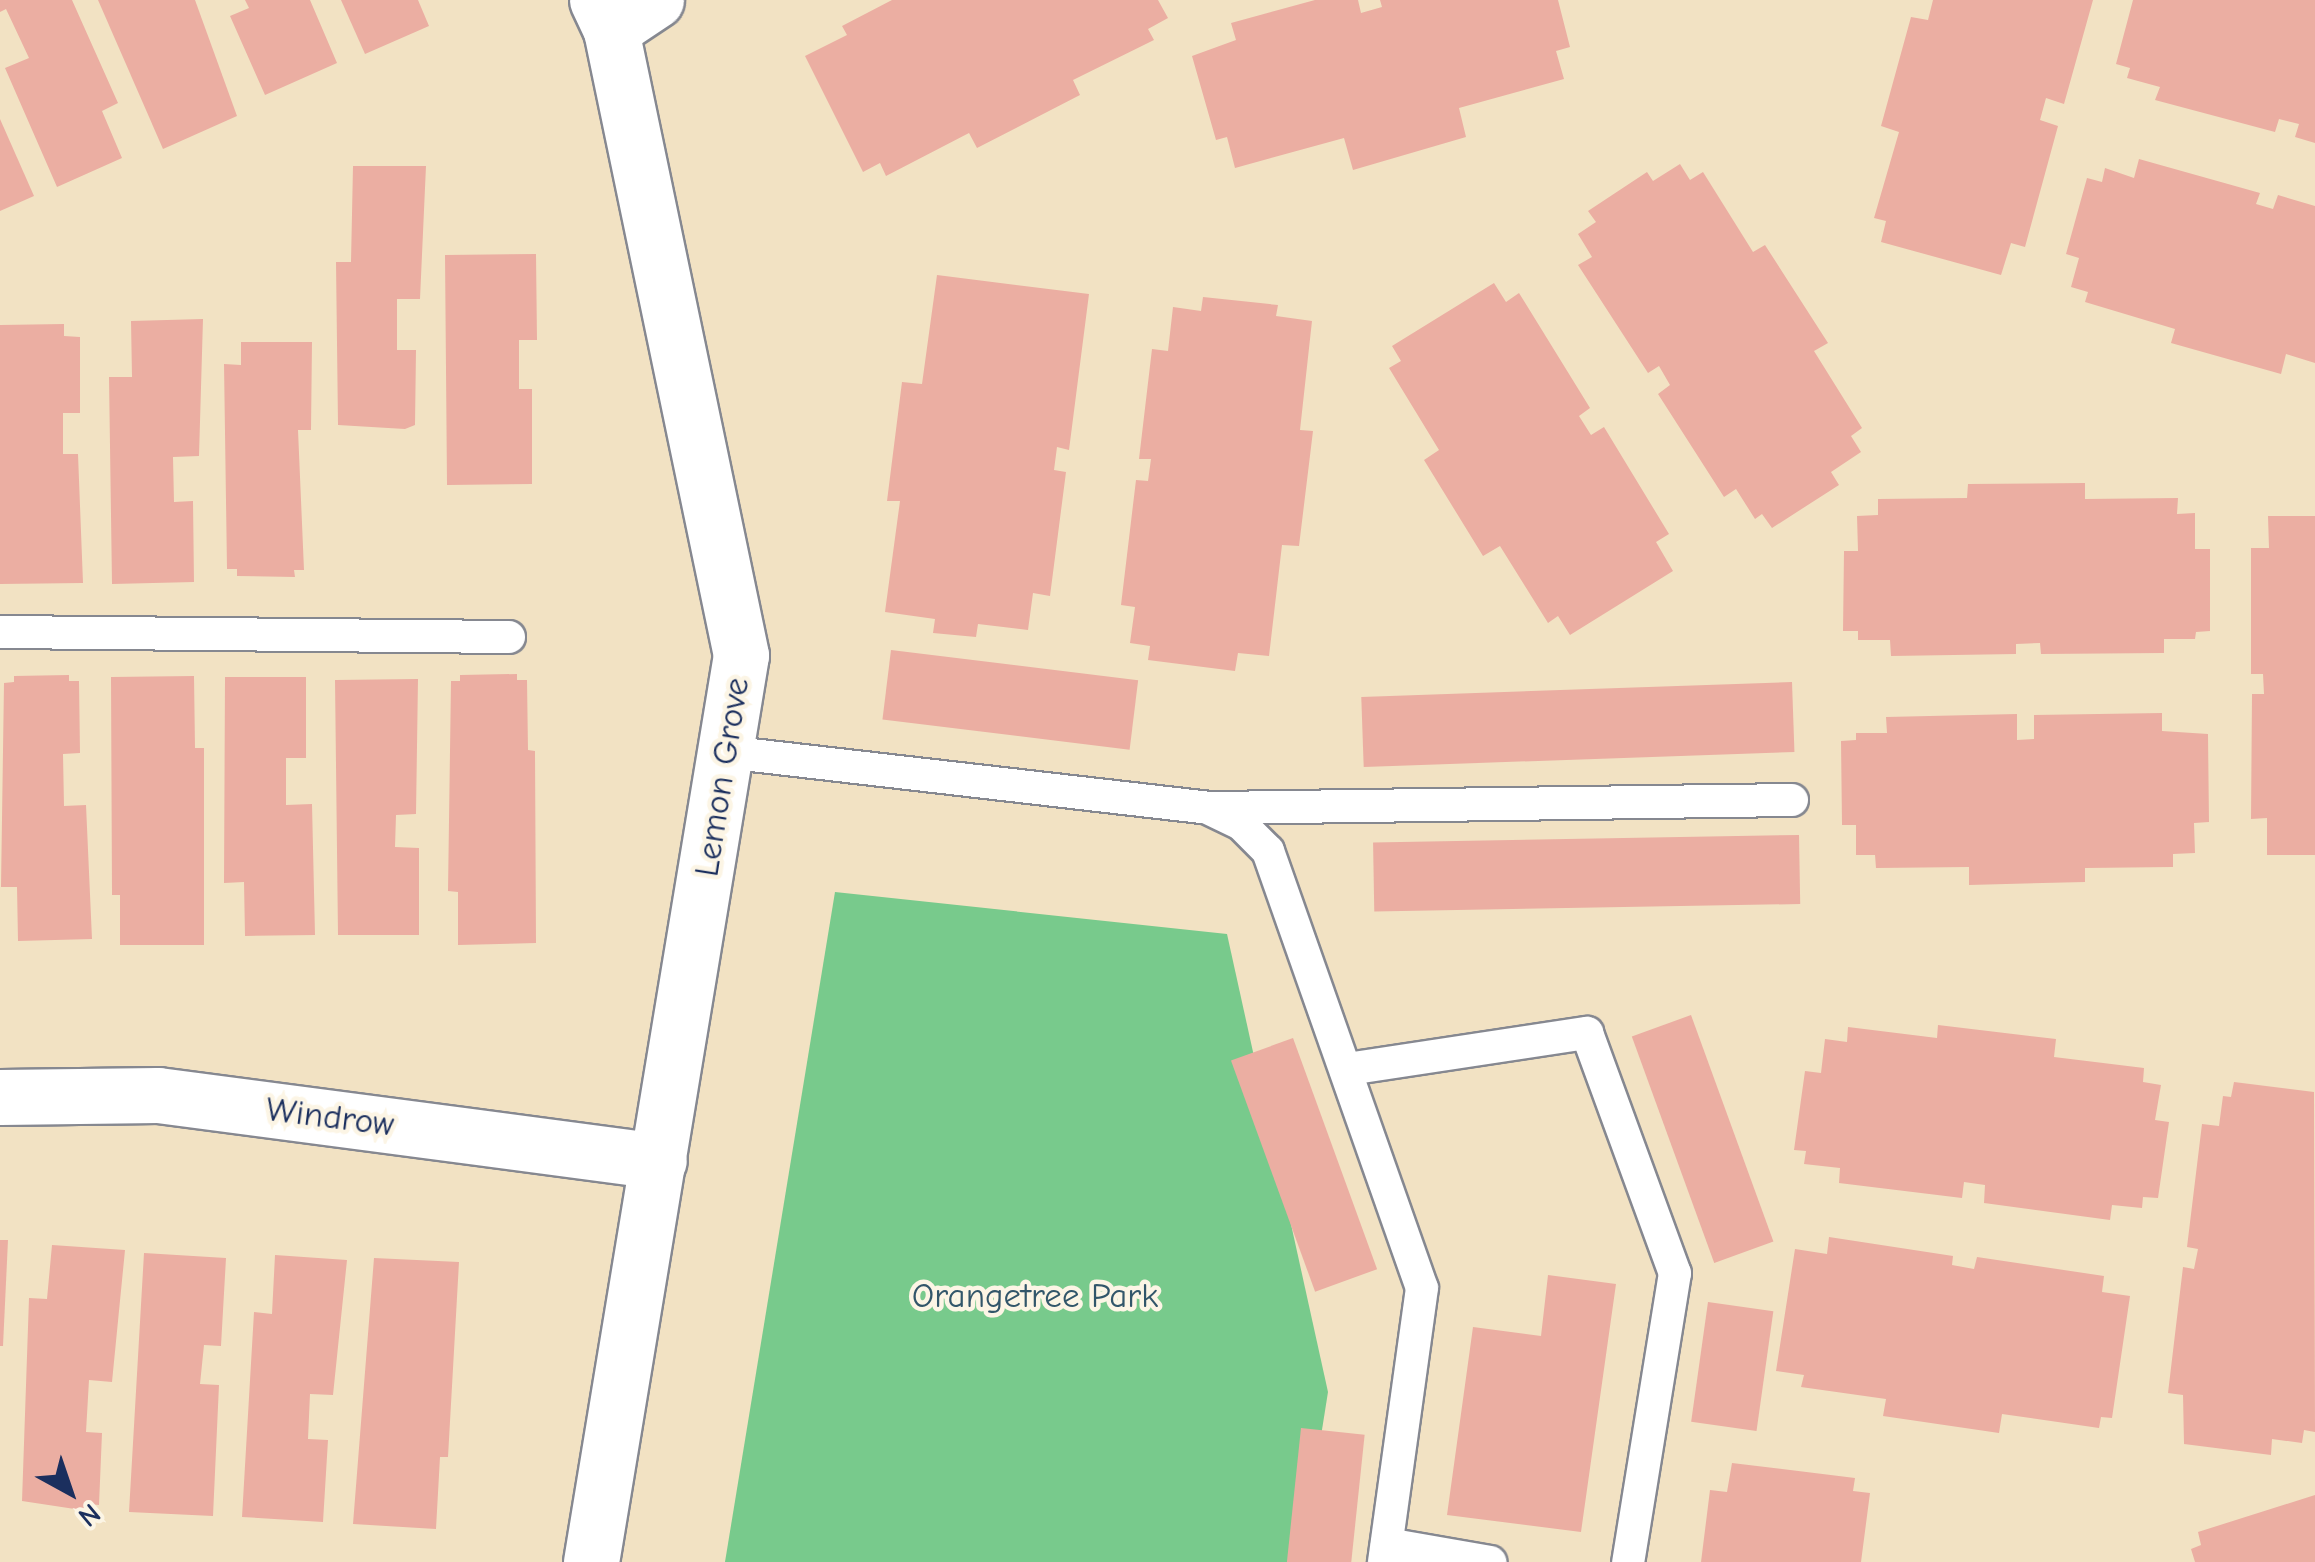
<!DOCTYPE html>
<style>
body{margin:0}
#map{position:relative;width:2315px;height:1562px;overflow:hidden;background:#f2e2c3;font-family:"Comic Neue",sans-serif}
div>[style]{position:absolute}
.green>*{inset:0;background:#78ca8c}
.building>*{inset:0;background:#ebaea2;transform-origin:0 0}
.roads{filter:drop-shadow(2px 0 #868890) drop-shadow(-2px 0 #868890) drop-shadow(0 2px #868890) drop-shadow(0 -2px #868890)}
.service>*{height:32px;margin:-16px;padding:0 16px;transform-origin:16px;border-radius:16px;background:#fff}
.minor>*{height:55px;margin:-27.5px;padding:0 27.5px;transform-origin:27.5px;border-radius:27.5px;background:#fff}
span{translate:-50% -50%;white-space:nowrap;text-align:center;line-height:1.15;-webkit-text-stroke:9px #fcf5e5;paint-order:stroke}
.street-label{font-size:35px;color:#1b2f5e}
.park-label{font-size:35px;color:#32566a}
.north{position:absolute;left:20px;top:1442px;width:100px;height:100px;-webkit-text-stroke:8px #fcf5e5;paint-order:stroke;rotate:140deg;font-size:28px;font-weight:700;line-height:40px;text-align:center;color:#1b2f5e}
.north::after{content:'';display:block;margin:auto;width:35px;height:45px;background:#1b2f5e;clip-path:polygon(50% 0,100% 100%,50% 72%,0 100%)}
</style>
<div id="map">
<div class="green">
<i style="clip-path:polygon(835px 892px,1227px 934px,1328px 1392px,1301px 1562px,725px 1562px)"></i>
</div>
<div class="building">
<i style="clip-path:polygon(0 0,72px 0,118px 103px,102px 111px,122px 158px,57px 187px,5px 68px,29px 58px,6px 9px,0 12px)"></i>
<i style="clip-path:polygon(98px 0,195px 0,237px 116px,163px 149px)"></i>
<i style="clip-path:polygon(245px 0,310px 0,337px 63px,265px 95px,230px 16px,249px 8px)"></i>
<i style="clip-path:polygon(341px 0,418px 0,429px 26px,365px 54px)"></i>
<i style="clip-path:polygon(892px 0,1158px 0,1168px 18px,1148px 29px,1154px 40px,1073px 80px,1080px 95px,977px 148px,969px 133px,886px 176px,880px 163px,863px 172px,805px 56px,847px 35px,842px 26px)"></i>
<i style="clip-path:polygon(1315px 0,1358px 0,1361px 13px,1382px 7px,1380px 0,1558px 0,1570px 47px,1556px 51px,1564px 79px,1459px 108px,1466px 137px,1353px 170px,1344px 138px,1235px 168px,1227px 137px,1216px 140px,1192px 56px,1236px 40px,1231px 23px)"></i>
<i style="clip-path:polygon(1933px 0,2093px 0,2064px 104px,2046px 98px,2040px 120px,2058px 126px,2025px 247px,2011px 243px,2001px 275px,1881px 242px,1886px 221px,1874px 218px,1899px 132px,1881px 126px,1911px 17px,1928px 20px)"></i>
<i style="clip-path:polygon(2133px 0,2315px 0,2315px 143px,2295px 137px,2299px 124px,2279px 119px,2275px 132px,2155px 100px,2160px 87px,2127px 78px,2130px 68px,2116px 64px)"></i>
<i style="clip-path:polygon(0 119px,34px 196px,0 211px)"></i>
<i style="clip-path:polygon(2139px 159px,2260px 193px,2256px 204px,2273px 209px,2278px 195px,2315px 206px,2315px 363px,2286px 354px,2281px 374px,2171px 343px,2175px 329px,2085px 302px,2088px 292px,2071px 287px,2079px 258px,2066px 254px,2087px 178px,2102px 182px,2105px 168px,2134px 178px)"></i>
<i style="clip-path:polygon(1680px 164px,1690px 180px,1703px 172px,1753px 252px,1765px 245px,1828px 343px,1814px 351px,1862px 428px,1851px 436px,1861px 452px,1831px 472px,1839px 485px,1772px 528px,1762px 514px,1755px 519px,1736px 489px,1724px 497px,1658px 394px,1670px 385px,1659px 366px,1648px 373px,1578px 265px,1592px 257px,1578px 234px,1596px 222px,1588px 211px,1647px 172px,1653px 181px)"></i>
<i style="clip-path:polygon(353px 166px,426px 166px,420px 299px,397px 299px,397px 350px,416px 350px,415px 425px,405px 429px,338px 425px,336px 262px,351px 262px)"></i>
<i style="clip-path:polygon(536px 254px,537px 340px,519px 340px,519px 389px,532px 389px,532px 484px,447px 485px,445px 255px)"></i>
<i style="clip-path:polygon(937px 275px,1089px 294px,1069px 450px,1057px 447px,1054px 470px,1066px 472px,1050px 596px,1033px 593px,1028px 630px,978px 624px,976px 637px,933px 633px,935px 619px,885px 612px,900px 501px,887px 501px,902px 382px,922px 384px)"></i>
<i style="clip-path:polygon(1494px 283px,1506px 302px,1519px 293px,1590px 408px,1579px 416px,1591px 435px,1604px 427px,1669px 534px,1656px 542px,1673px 571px,1570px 635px,1558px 616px,1548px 623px,1500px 546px,1483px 556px,1424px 460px,1439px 450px,1389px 368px,1401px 361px,1392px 346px)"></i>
<i style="clip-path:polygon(1203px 297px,1278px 305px,1276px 316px,1312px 321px,1300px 430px,1313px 431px,1299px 546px,1282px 545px,1269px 656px,1238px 653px,1235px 671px,1148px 660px,1150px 646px,1130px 643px,1135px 607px,1121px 605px,1136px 480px,1148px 481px,1151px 459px,1139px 459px,1152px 349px,1168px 351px,1173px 307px,1201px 311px)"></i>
<i style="clip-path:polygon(203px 319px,199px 456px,173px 457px,174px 502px,193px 501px,194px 582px,112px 584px,109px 377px,132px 377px,131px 321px)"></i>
<i style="clip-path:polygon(64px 324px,64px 336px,80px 337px,80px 413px,63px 413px,63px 454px,78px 454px,83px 583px,0 584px,0 325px)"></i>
<i style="clip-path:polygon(241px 342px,312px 342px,311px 430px,298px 430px,304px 570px,294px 570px,295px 577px,237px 576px,237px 569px,227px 569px,224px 364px,241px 365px)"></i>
<i style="clip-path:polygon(2085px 483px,2085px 499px,2178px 498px,2177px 514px,2195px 513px,2195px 549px,2210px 549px,2210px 631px,2196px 632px,2195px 639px,2164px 639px,2164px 653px,2041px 654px,2040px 643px,2016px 644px,2016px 654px,1891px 656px,1890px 640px,1858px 640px,1858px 631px,1843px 631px,1844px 551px,1858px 551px,1857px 516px,1878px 515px,1878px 499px,1967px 498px,1968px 484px)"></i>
<i style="clip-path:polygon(2268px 516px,2315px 516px,2315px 855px,2267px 855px,2267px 818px,2251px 819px,2252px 694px,2264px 694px,2263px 674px,2251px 674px,2251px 548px,2269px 548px)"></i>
<i style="left:891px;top:650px;width:249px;height:70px;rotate:7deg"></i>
<i style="clip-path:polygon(517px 674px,517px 680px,527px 680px,528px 750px,535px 751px,536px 943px,458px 945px,458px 892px,448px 891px,451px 681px,460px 681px,460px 675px)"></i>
<i style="clip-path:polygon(69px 675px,69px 681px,79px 681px,80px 753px,63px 754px,64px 806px,86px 805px,92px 939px,18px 941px,17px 887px,1px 887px,4px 683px,14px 682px,14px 676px)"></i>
<i style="clip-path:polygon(194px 676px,195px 748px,204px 748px,204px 945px,120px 945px,120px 895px,112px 895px,111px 677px)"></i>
<i style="clip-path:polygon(225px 677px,306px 677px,306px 758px,286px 758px,286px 805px,312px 804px,315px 935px,245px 936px,244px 882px,224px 883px)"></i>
<i style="clip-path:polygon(418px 679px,416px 814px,396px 815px,395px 847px,419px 848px,419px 935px,338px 935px,335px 680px)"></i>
<i style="left:1792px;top:682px;width:70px;height:431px;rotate:88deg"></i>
<i style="clip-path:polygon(2162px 713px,2162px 731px,2208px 734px,2209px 822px,2194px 823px,2195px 853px,2173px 854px,2173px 867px,2085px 868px,2085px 882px,1969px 885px,1969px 867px,1876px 868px,1875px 855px,1856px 855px,1856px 825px,1842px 825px,1841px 741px,1856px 740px,1856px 733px,1887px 733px,1886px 717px,2017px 714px,2017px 740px,2034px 739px,2034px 715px)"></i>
<i style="left:1799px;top:835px;width:69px;height:426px;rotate:89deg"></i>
<i style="left:1691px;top:1015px;width:241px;height:63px;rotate:70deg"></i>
<i style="clip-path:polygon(1938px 1025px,2056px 1039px,2054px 1057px,2144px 1068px,2143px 1082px,2161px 1085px,2155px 1120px,2169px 1122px,2158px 1198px,2143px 1197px,2142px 1208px,2112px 1205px,2110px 1220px,1984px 1203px,1985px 1185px,1964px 1182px,1962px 1198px,1839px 1183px,1840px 1168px,1804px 1164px,1806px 1151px,1794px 1150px,1805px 1071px,1821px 1073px,1825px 1039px,1847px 1042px,1848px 1027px,1937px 1038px)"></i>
<i style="left:1293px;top:1038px;width:246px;height:66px;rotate:70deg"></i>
<i style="clip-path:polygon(2234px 1082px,2314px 1092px,2315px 1432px,2304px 1430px,2302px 1443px,2272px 1439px,2271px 1455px,2184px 1444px,2183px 1395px,2168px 1393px,2183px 1267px,2194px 1269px,2198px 1249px,2187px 1247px,2202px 1124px,2219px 1126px,2223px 1096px,2231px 1097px)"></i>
<i style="clip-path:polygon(1829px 1237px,1953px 1256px,1952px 1265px,1974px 1269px,1977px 1257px,2104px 1276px,2102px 1292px,2130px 1296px,2112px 1418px,2101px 1417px,2099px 1428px,2002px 1414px,1999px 1433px,1883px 1416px,1886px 1399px,1801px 1387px,1804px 1375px,1776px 1371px,1795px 1249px,1827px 1254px)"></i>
<i style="clip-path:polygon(0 1240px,8px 1240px,3px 1346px,0 1346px)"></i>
<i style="clip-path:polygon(52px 1245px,125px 1250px,112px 1382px,89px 1380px,86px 1432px,102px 1433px,99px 1505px,88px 1504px,88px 1511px,22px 1501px,29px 1298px,47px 1299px)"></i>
<i style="clip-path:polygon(144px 1253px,226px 1258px,221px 1346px,204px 1345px,200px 1384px,219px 1385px,213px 1516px,129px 1512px)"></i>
<i style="clip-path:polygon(275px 1255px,347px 1260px,333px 1395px,310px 1394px,308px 1439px,328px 1440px,323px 1522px,242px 1517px,254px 1312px,272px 1314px)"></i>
<i style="clip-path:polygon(374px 1258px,459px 1262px,448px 1457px,440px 1457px,436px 1529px,353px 1524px)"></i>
<i style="clip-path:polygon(1548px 1275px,1616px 1284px,1581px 1532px,1447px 1515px,1473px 1327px,1541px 1336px)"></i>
<i style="left:1708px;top:1302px;width:66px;height:121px;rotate:8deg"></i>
<i style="left:1301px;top:1428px;width:64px;height:135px;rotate:6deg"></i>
<i style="clip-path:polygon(1732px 1463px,1855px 1478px,1853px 1491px,1870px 1493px,1861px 1562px,1701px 1562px,1710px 1490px,1727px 1492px)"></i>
<i style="clip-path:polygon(2315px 1495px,2315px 1562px,2195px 1562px,2191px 1549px,2201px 1545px,2198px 1532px)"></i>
</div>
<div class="roads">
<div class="service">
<i style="left:0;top:632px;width:509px;rotate:0.56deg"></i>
<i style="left:726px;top:752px;width:485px;rotate:6.6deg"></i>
<i style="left:1208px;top:808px;width:37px;rotate:26deg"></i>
<i style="left:1241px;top:824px;width:38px;rotate:45deg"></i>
<i style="left:1268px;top:851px;width:463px;rotate:70.6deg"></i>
<i style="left:1422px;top:1288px;width:277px;rotate:97.9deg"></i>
<i style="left:1213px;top:808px;width:579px;rotate:-0.79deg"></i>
<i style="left:1348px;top:1069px;width:242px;rotate:-8.6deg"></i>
<i style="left:1587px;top:1033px;width:256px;rotate:69.9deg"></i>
<i style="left:1675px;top:1273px;width:293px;rotate:99.2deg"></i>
<i style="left:1387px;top:1544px;width:105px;rotate:9.9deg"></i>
</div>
<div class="minor">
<i style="left:611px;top:30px;width:54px;rotate:-33.7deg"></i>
<i style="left:0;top:1097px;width:158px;rotate:-0.7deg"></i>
<i style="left:158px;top:1095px;width:505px;rotate:7.5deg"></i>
<i style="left:591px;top:1562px;width:919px;rotate:-80.61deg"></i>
<i style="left:741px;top:655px;width:638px;rotate:-101.75deg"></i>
<i style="left:611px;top:30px;width:33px;rotate:-115deg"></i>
</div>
</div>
<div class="street-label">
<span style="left:722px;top:777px;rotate:-81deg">Lemon Grove</span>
<span style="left:330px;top:1117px;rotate:7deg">Windrow</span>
</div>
<div class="park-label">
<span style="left:1035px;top:1296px">Orangetree Park</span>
</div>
<div class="north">N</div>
</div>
